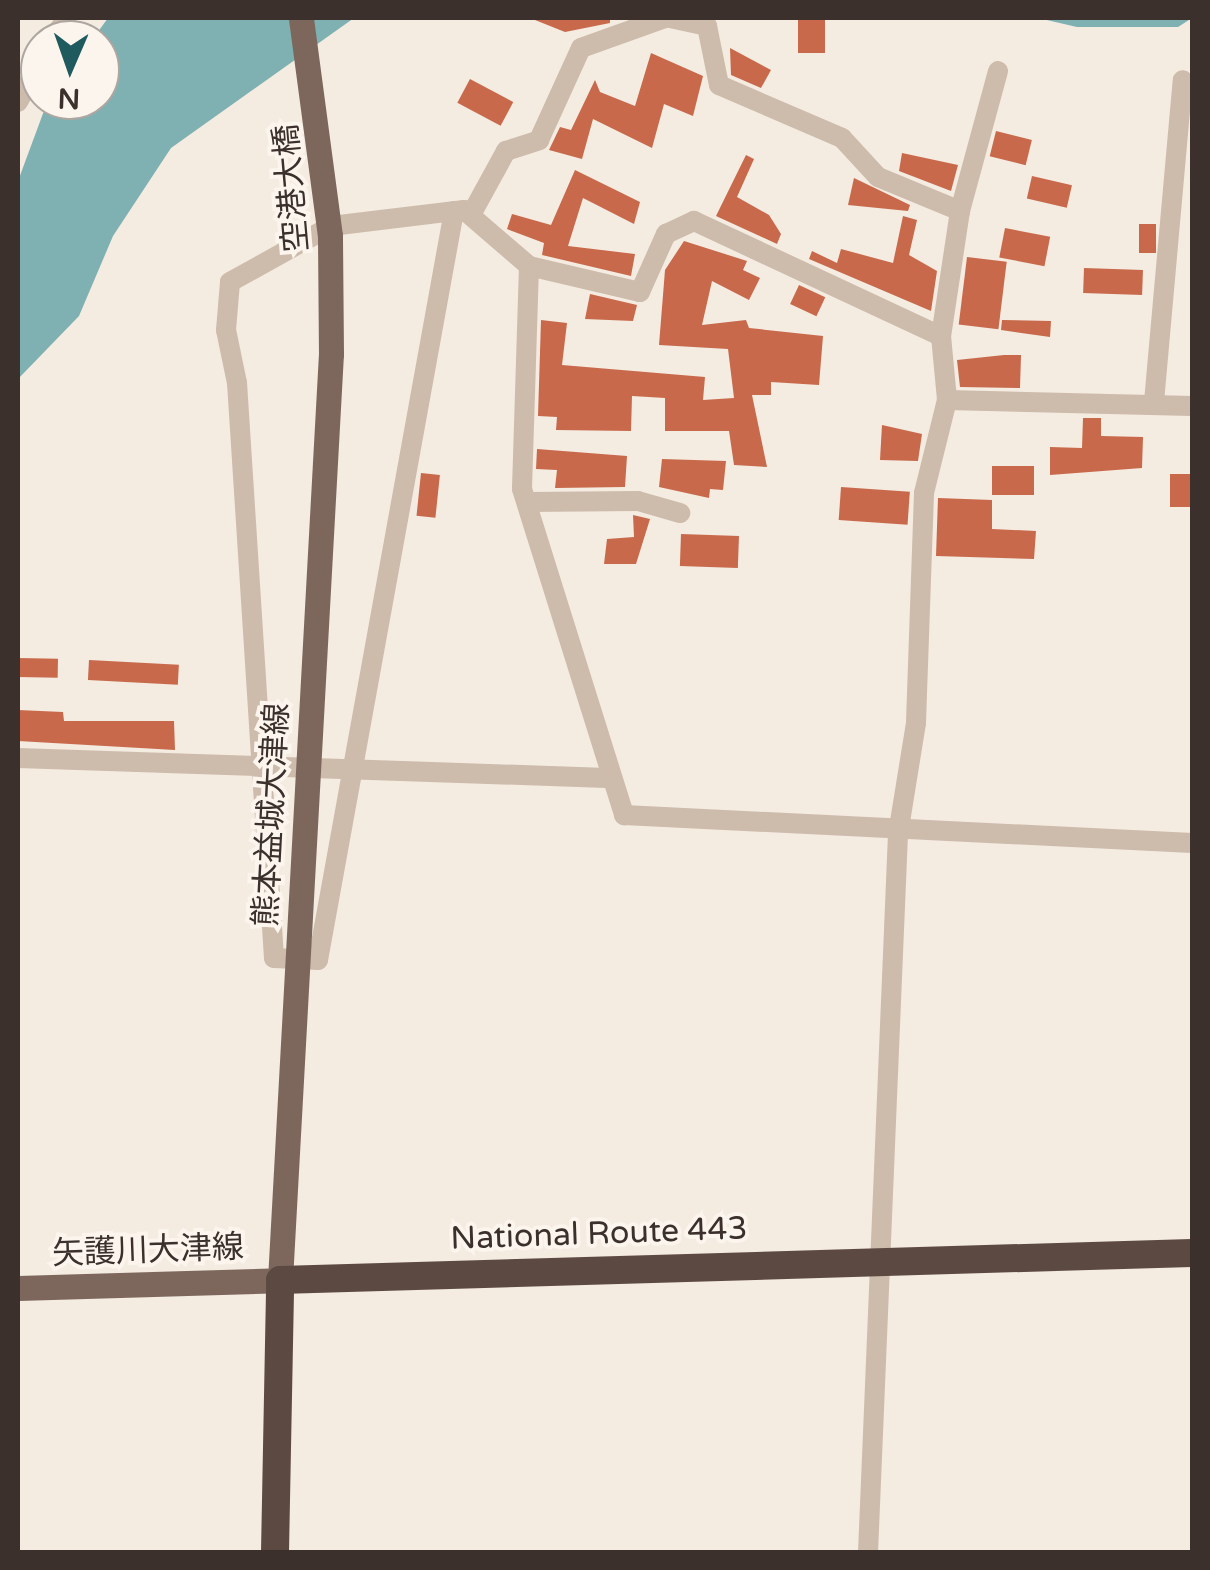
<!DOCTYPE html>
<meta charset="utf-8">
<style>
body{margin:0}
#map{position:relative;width:1210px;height:1570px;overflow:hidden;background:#f4ebe1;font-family:"Varela Round","Noto Sans JP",sans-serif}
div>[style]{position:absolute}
.water>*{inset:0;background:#7fb0b2}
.building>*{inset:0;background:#c8694b;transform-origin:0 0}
.minor>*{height:20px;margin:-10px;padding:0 10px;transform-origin:10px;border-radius:10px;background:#cdbbac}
.major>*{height:25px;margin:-12.5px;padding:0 12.5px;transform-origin:12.5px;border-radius:12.5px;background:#7d675c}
.highway>*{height:28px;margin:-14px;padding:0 14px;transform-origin:14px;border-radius:14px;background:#5c4a42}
span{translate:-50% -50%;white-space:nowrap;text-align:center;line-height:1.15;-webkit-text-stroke:8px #fbf5ee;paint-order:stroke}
.street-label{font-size:32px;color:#3b302b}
.frame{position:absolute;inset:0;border:20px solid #3b302b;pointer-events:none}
.north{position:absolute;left:20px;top:20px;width:100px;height:100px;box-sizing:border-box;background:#fbf5ee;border:2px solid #aea6a0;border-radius:50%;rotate:182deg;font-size:28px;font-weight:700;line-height:40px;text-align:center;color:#3b302b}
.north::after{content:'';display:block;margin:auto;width:35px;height:45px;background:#1f5a5e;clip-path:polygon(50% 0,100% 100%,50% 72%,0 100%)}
</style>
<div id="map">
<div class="water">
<i style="clip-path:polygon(108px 18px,354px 18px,171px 148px,113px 236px,79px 316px,18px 379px,18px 181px,48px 100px,100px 100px,100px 40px,92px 40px)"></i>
<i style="clip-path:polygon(1038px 18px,1192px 18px,1178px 27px,1077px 27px)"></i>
</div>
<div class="building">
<i style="clip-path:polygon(530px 18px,610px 18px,610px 23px,565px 32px)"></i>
<i style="left:798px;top:18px;width:27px;height:35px"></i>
<i style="clip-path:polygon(730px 48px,771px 70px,761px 88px,731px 75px)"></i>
<i style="clip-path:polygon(651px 53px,703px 76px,693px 116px,664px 104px,652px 148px,593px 119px,582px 159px,549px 150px,560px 127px,571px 130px,595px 80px,600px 92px,635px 106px)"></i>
<i style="left:470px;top:79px;width:49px;height:27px;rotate:28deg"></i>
<i style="left:996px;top:131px;width:37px;height:26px;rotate:14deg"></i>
<i style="clip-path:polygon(902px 153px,958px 165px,951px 191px,899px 171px)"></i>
<i style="clip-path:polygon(746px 155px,754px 159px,737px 197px,769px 215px,781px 234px,777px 244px,716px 216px)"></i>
<i style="clip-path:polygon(575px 170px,640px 202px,634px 224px,583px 198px,568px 246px,635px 254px,631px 276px,542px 255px,544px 243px,507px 229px,512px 214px,551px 225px)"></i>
<i style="left:1032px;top:176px;width:41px;height:23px;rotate:13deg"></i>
<i style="clip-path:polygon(854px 178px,910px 205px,908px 211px,848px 205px)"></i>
<i style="clip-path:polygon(903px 216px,917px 220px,909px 255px,937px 271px,931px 311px,809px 259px,812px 251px,837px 263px,841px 249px,893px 263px)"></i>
<i style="left:1139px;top:224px;width:17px;height:29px"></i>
<i style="left:1005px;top:228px;width:46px;height:30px;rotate:11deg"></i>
<i style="clip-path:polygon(684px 241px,747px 261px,743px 270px,760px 278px,749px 300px,712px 281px,702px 325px,746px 320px,749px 328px,823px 336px,819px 385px,771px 382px,771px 395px,752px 395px,767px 467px,734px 465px,729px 431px,665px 431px,665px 398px,632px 396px,631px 431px,556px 430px,557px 417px,538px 416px,541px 320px,567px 323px,562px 365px,705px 377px,703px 400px,734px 398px,728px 349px,659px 345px,665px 270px)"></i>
<i style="left:967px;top:257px;width:40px;height:68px;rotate:7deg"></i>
<i style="left:1084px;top:268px;width:59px;height:25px;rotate:2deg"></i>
<i style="left:799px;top:285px;width:29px;height:21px;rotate:25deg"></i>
<i style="clip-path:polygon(590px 294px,637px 305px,633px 321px,585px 319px)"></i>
<i style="clip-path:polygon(1002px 320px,1051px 321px,1050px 337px,1001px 330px)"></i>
<i style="clip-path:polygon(1004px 355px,1021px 355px,1020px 388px,960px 387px,957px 360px)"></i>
<i style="clip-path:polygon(1083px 418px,1101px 418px,1101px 436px,1143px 437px,1142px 468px,1050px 475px,1050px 447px,1082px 448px)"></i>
<i style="clip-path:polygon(882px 425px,922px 434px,918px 461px,880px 460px)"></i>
<i style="clip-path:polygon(537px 449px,627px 456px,625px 487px,555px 488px,557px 470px,536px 469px)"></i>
<i style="clip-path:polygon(662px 459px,726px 461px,723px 490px,710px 489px,709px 498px,659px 487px)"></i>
<i style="left:992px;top:466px;width:42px;height:29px"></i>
<i style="left:421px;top:473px;width:19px;height:43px;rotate:6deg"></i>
<i style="left:1192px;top:474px;width:33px;height:22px;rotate:90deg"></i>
<i style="left:841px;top:487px;width:69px;height:33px;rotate:4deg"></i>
<i style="clip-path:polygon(938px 498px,992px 500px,992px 529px,1036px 531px,1034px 559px,936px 556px)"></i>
<i style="clip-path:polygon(633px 515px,650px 519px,636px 564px,604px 564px,607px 539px,634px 537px)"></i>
<i style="left:681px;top:534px;width:58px;height:32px;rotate:2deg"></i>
<i style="left:18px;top:658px;width:40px;height:19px;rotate:1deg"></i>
<i style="left:89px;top:660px;width:90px;height:20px;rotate:3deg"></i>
<i style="clip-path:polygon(18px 710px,63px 712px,64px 721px,174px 721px,175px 750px,18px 741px)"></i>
</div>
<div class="minor">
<i style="left:670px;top:18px;width:38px;rotate:12deg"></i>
<i style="left:707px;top:26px;width:60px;rotate:78.5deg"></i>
<i style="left:719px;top:85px;width:134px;rotate:23.3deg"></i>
<i style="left:842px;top:138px;width:53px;rotate:47.3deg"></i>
<i style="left:878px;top:177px;width:89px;rotate:22.5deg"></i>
<i style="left:960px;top:211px;width:126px;rotate:98.6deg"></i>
<i style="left:941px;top:336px;width:64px;rotate:84.6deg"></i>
<i style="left:947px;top:400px;width:96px;rotate:103.9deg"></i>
<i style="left:924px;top:493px;width:230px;rotate:92deg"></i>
<i style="left:916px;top:723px;width:112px;rotate:99.2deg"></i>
<i style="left:898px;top:834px;width:719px;rotate:92.39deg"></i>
<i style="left:52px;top:40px;width:27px;rotate:-56deg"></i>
<i style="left:18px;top:102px;width:46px;rotate:-61.2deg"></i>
<i style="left:454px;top:211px;width:761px;rotate:100.29deg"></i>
<i style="left:318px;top:960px;width:44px;rotate:-177.4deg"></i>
<i style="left:274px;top:958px;width:576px;rotate:-93.68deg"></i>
<i style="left:237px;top:383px;width:54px;rotate:-101.7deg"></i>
<i style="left:226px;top:330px;width:48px;rotate:-85.2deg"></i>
<i style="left:230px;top:282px;width:115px;rotate:-29deg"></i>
<i style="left:331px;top:226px;width:134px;rotate:-6.9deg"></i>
<i style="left:464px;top:210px;width:86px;rotate:40.7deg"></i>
<i style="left:529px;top:266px;width:223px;rotate:91.8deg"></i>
<i style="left:522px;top:489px;width:342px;rotate:72.6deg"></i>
<i style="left:624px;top:815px;width:569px;rotate:2.82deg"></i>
<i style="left:960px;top:211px;width:145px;rotate:-74.8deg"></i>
<i style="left:472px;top:213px;width:71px;rotate:-61.3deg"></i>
<i style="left:506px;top:151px;width:35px;rotate:-18deg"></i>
<i style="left:539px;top:140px;width:101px;rotate:-65.5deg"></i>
<i style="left:581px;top:48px;width:89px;rotate:-19.7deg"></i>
<i style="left:529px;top:266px;width:114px;rotate:13.2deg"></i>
<i style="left:640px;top:292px;width:64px;rotate:-65.9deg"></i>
<i style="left:666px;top:234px;width:31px;rotate:-25deg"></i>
<i style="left:694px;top:221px;width:272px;rotate:25deg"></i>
<i style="left:947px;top:400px;width:245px;rotate:1.4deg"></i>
<i style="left:1154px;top:402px;width:323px;rotate:-84.9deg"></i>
<i style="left:527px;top:502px;width:111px;rotate:-0.5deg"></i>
<i style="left:638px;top:501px;width:44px;rotate:15.9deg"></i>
<i style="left:18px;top:758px;width:589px;rotate:1.94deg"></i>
</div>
<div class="major">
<i style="left:18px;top:1288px;width:262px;rotate:-1.7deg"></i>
<i style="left:280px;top:1280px;width:927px;rotate:-86.85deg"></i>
<i style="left:331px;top:354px;width:118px;rotate:-90.5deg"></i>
<i style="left:330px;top:236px;width:220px;rotate:-97.6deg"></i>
</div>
<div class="highway">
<i style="left:275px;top:1552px;width:272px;rotate:-88.9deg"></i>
<i style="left:280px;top:1280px;width:912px;rotate:-1.7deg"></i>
</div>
<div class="street-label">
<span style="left:292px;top:188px;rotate:-95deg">空港大橋</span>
<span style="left:272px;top:815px;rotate:-87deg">熊本益城大津線</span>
<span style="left:599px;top:1234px;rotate:-2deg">National Route 443</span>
<span style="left:148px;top:1251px;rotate:-2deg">矢護川大津線</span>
</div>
<div class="frame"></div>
<div class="north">N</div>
</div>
